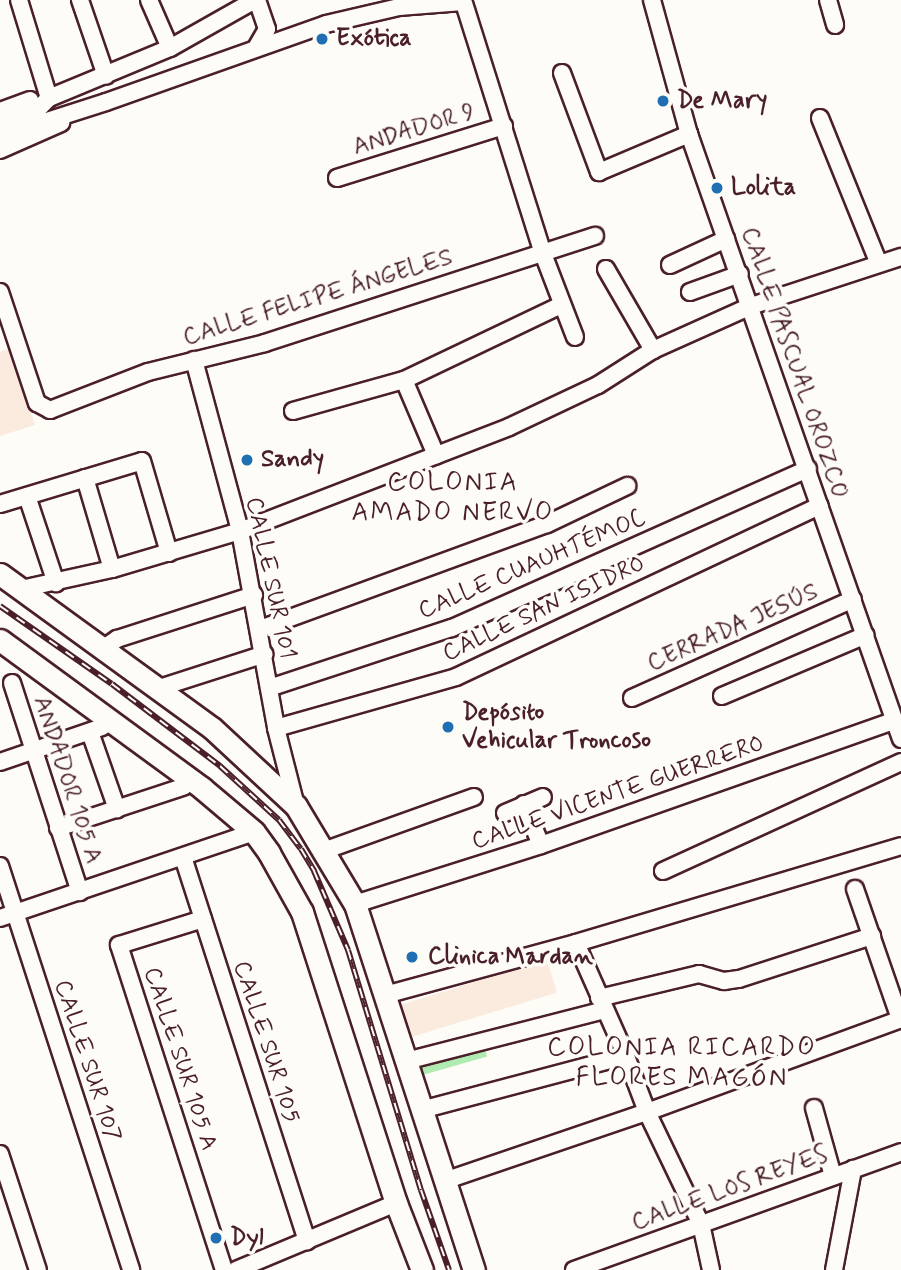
<!DOCTYPE html>
<meta charset="utf-8">
<style>
body{margin:0}
#map{position:relative;width:901px;height:1270px;overflow:hidden;background:#fdfcf7;font-family:Mynerve,sans-serif}
div>[style]{position:absolute}
.built>*{inset:0;background:#faebde;transform-origin:0 0}
.green>*{inset:0;background:#b0ecb1;transform-origin:0 0}
.roads{filter:drop-shadow(2px 0 #4a1f2b) drop-shadow(-2px 0 #4a1f2b) drop-shadow(0 2px #4a1f2b) drop-shadow(0 -2px #4a1f2b)}
.minor>*{height:16px;margin:-8px;padding:0 8px;transform-origin:8px;border-radius:8px;background:#fdfcf7}
.major>*{height:21px;margin:-10.5px;padding:0 10.5px;transform-origin:10.5px;border-radius:10.5px;background:#fdfcf7}
.rail>*{height:6px;margin-top:-3px;transform-origin:0;background:repeating-linear-gradient(90deg,#fdfcf7 0 10px,#4a1f2b 0 20px);box-sizing:border-box;border-block:2px solid #4a1f2b}
.dots>*{width:19px;height:19px;translate:-50% -50%;box-sizing:border-box;border:4px solid #fdfcf7;border-radius:50%}
span{translate:-50% -50%;white-space:nowrap;text-align:center;line-height:1.15;-webkit-text-stroke:7px #fdfcf7;paint-order:stroke}
.poi-label{font-size:24px;color:#4a1f2b;font-weight:700}
.left{translate:0 -50%;text-align:left}
.street-label{font-size:24px;color:#4a1f2b}
.neighbourhood-label{font-size:26px;color:#4a1f2b;letter-spacing:2px}
</style>
<div id="map">
<div class="built">
<i style="clip-path:polygon(10px 348px,35px 425px,0 436px,0 352px)"></i>
<i style="left:547px;top:960px;width:34px;height:153px;rotate:73deg"></i>
</div>
<div class="green">
<i style="left:483px;top:1042px;width:15px;height:68px;rotate:74deg"></i>
</div>
<div class="roads">
<div class="minor">
<i style="left:19px;top:0;width:102px;rotate:73deg"></i>
<i style="left:80px;top:0;width:80px;rotate:71.1deg"></i>
<i style="left:149px;top:0;width:52px;rotate:66.4deg"></i>
<i style="left:463px;top:0;width:263px;rotate:72.5deg"></i>
<i style="left:542px;top:251px;width:92px;rotate:69deg"></i>
<i style="left:652px;top:0;width:139px;rotate:74.6deg"></i>
<i style="left:689px;top:134px;width:641px;rotate:70.69deg"></i>
<i style="left:828px;top:0;width:26px;rotate:74deg"></i>
<i style="left:256px;top:48px;width:22px;rotate:-60deg"></i>
<i style="left:267px;top:29px;width:31px;rotate:-109deg"></i>
<i style="left:562px;top:73px;width:106px;rotate:69.5deg"></i>
<i style="left:599px;top:172px;width:98px;rotate:-22.9deg"></i>
<i style="left:0;top:111px;width:32px;rotate:-20deg"></i>
<i style="left:820px;top:118px;width:157px;rotate:68deg"></i>
<i style="left:0;top:123px;width:42px;rotate:-21deg"></i>
<i style="left:39px;top:108px;width:14px;rotate:-45deg"></i>
<i style="left:49px;top:98px;width:131px;rotate:-22.5deg"></i>
<i style="left:170px;top:48px;width:98px;rotate:-29.5deg"></i>
<i style="left:0;top:136px;width:111px;rotate:-17.8deg"></i>
<i style="left:106px;top:102px;width:233px;rotate:-19.5deg"></i>
<i style="left:326px;top:24px;width:75px;rotate:-13.1deg"></i>
<i style="left:399px;top:7px;width:64px;rotate:-4.5deg"></i>
<i style="left:0;top:150px;width:67px;rotate:-23.9deg"></i>
<i style="left:337px;top:178px;width:175px;rotate:-17.3deg"></i>
<i style="left:670px;top:265px;width:62px;rotate:-24.9deg"></i>
<i style="left:606px;top:269px;width:94px;rotate:59.9deg"></i>
<i style="left:0;top:292px;width:117px;rotate:71.6deg"></i>
<i style="left:37px;top:403px;width:15px;rotate:28deg"></i>
<i style="left:50px;top:410px;width:105px;rotate:-21.2deg"></i>
<i style="left:148px;top:372px;width:121px;rotate:-13.9deg"></i>
<i style="left:265px;top:343px;width:347px;rotate:-18deg"></i>
<i style="left:690px;top:292px;width:53px;rotate:-19.8deg"></i>
<i style="left:194px;top:360px;width:177px;rotate:74.9deg"></i>
<i style="left:240px;top:531px;width:200px;rotate:79.6deg"></i>
<i style="left:276px;top:728px;width:81px;rotate:75.6deg"></i>
<i style="left:404px;top:380px;width:82px;rotate:66.9deg"></i>
<i style="left:293px;top:411px;width:115px;rotate:-15.6deg"></i>
<i style="left:404px;top:380px;width:174px;rotate:-25.5deg"></i>
<i style="left:85px;top:478px;width:95px;rotate:73.5deg"></i>
<i style="left:27px;top:496px;width:92px;rotate:71.6deg"></i>
<i style="left:0;top:504px;width:148px;rotate:-16.8deg"></i>
<i style="left:142px;top:461px;width:96px;rotate:73.6deg"></i>
<i style="left:21px;top:589px;width:93px;rotate:-12.4deg"></i>
<i style="left:112px;top:569px;width:134px;rotate:-16.5deg"></i>
<i style="left:240px;top:531px;width:288px;rotate:-21.1deg"></i>
<i style="left:509px;top:427px;width:98px;rotate:-25.3deg"></i>
<i style="left:598px;top:385px;width:65px;rotate:-32.5deg"></i>
<i style="left:653px;top:350px;width:107px;rotate:-24.2deg"></i>
<i style="left:751px;top:306px;width:158px;rotate:-18.1deg"></i>
<i style="left:260px;top:629px;width:306px;rotate:-20.1deg"></i>
<i style="left:547px;top:524px;width:89px;rotate:-25.4deg"></i>
<i style="left:104px;top:648px;width:16px;rotate:-35deg"></i>
<i style="left:117px;top:639px;width:144px;rotate:-17.8deg"></i>
<i style="left:12px;top:683px;width:220px;rotate:72deg"></i>
<i style="left:269px;top:688px;width:193px;rotate:-18.2deg"></i>
<i style="left:452px;top:628px;width:390px;rotate:-24.1deg"></i>
<i style="left:156px;top:689px;width:114px;rotate:-17.8deg"></i>
<i style="left:722px;top:696px;width:156px;rotate:-23deg"></i>
<i style="left:632px;top:698px;width:242px;rotate:-24.1deg"></i>
<i style="left:276px;top:728px;width:187px;rotate:-15.8deg"></i>
<i style="left:456px;top:677px;width:402px;rotate:-25.2deg"></i>
<i style="left:90px;top:732px;width:82px;rotate:70.7deg"></i>
<i style="left:0;top:762px;width:108px;rotate:-18.9deg"></i>
<i style="left:524px;top:804px;width:44px;rotate:67.5deg"></i>
<i style="left:505px;top:813px;width:41px;rotate:-22.8deg"></i>
<i style="left:58px;top:828px;width:132px;rotate:-18.2deg"></i>
<i style="left:326px;top:850px;width:157px;rotate:-19.7deg"></i>
<i style="left:183px;top:857px;width:404px;rotate:72.1deg"></i>
<i style="left:0;top:866px;width:425px;rotate:72deg"></i>
<i style="left:663px;top:871px;width:262px;rotate:-24.6deg"></i>
<i style="left:855px;top:889px;width:138px;rotate:70.9deg"></i>
<i style="left:355px;top:904px;width:195px;rotate:-17.6deg"></i>
<i style="left:541px;top:845px;width:374px;rotate:-19.4deg"></i>
<i style="left:0;top:918px;width:268px;rotate:-18.7deg"></i>
<i style="left:203px;top:919px;width:88px;rotate:162.8deg"></i>
<i style="left:119px;top:945px;width:342px;rotate:72.1deg"></i>
<i style="left:576px;top:943px;width:124px;rotate:66.1deg"></i>
<i style="left:626px;top:1056px;width:60px;rotate:69.4deg"></i>
<i style="left:647px;top:1112px;width:124px;rotate:64.3deg"></i>
<i style="left:701px;top:1224px;width:47px;rotate:77.7deg"></i>
<i style="left:385px;top:995px;width:198px;rotate:-15.2deg"></i>
<i style="left:576px;top:943px;width:339px;rotate:-16.6deg"></i>
<i style="left:599px;top:998px;width:103px;rotate:-13.5deg"></i>
<i style="left:699px;top:974px;width:26px;rotate:16deg"></i>
<i style="left:724px;top:981px;width:15px;rotate:-8deg"></i>
<i style="left:739px;top:979px;width:140px;rotate:-17.9deg"></i>
<i style="left:406px;top:1061px;width:205px;rotate:-14.4deg"></i>
<i style="left:814px;top:1108px;width:71px;rotate:74.4deg"></i>
<i style="left:421px;top:1110px;width:212px;rotate:-14.8deg"></i>
<i style="left:0;top:1154px;width:122px;rotate:71.9deg"></i>
<i style="left:444px;top:1181px;width:214px;rotate:-18.8deg"></i>
<i style="left:647px;top:1112px;width:270px;rotate:-20.1deg"></i>
<i style="left:236px;top:1270px;width:173px;rotate:-22.7deg"></i>
<i style="left:574px;top:1270px;width:348px;rotate:-19.8deg"></i>
<i style="left:834px;top:1270px;width:103px;rotate:-79.3deg"></i>
</div>
<div class="major">
<i style="left:0;top:574px;width:262px;rotate:36deg"></i>
<i style="left:212px;top:728px;width:115px;rotate:42.9deg"></i>
<i style="left:296px;top:806px;width:114px;rotate:59deg"></i>
<i style="left:355px;top:904px;width:385px;rotate:72deg"></i>
<i style="left:0;top:640px;width:250px;rotate:36.2deg"></i>
<i style="left:202px;top:788px;width:68px;rotate:40.2deg"></i>
<i style="left:254px;top:832px;width:26px;rotate:54deg"></i>
<i style="left:269px;top:853px;width:68px;rotate:60.8deg"></i>
<i style="left:302px;top:912px;width:306px;rotate:72.1deg"></i>
<i style="left:396px;top:1203px;width:72px;rotate:68.8deg"></i>
</div>
</div>
<div class="rail">
<i style="left:0;top:606px;width:136px;rotate:34.9deg"></i>
<i style="left:112px;top:684px;width:136px;rotate:37.2deg"></i>
<i style="left:220px;top:766px;width:80px;rotate:42.5deg"></i>
<i style="left:279px;top:820px;width:36px;rotate:53deg"></i>
<i style="left:301px;top:849px;width:26px;rotate:59deg"></i>
<i style="left:314px;top:871px;width:86px;rotate:66.7deg"></i>
<i style="left:348px;top:950px;width:251px;rotate:73.1deg"></i>
<i style="left:421px;top:1190px;width:85px;rotate:70.7deg"></i>
</div>
<div class="dots">
<i style="left:322px;top:39px;background:#1f6fb2"></i>
<i style="left:663px;top:101px;background:#1f6fb2"></i>
<i style="left:717px;top:188px;background:#1f6fb2"></i>
<i style="left:247px;top:460px;background:#1f6fb2"></i>
<i style="left:448px;top:727px;background:#1f6fb2"></i>
<i style="left:412px;top:957px;background:#1f6fb2"></i>
<i style="left:216px;top:1238px;background:#1f6fb2"></i>
</div>
<div class="poi-label">
<span class="left" style="left:336px;top:39px">Exótica</span>
<span class="left" style="left:677px;top:101px">De Mary</span>
<span class="left" style="left:731px;top:188px">Lolita</span>
<span class="left" style="left:261px;top:460px">Sandy</span>
<span class="left" style="left:462px;top:727px">Depósito<br>Vehicular Troncoso</span>
<span class="left" style="left:428px;top:957px">Clinica Mardan</span>
<span class="left" style="left:230px;top:1238px">Dyl</span>
</div>
<div class="street-label">
<span style="left:414px;top:130px;rotate:-17deg">ANDADOR 9</span>
<span style="left:318px;top:298px;rotate:-17deg">CALLE FELIPE ÁNGELES</span>
<span style="left:794px;top:363px;rotate:71deg">CALLE PASCUAL OROZCO</span>
<span style="left:532px;top:565px;rotate:-23deg">CALLE CUAUHTÉMOC</span>
<span style="left:270px;top:578px;rotate:78deg">CALLE SUR 101</span>
<span style="left:544px;top:609px;rotate:-25deg">CALLE SAN ISIDRO</span>
<span style="left:733px;top:628px;rotate:-24deg">CERRADA JESÚS</span>
<span style="left:67px;top:780px;rotate:72deg">ANDADOR 105 A</span>
<span style="left:618px;top:793px;rotate:-19deg">CALLE VICENTE GUERRERO</span>
<span style="left:266px;top:1042px;rotate:72deg">CALLE SUR 105</span>
<span style="left:180px;top:1059px;rotate:72deg">CALLE SUR 105 A</span>
<span style="left:87px;top:1061px;rotate:72deg">CALLE SUR 107</span>
<span style="left:730px;top:1189px;rotate:-20deg">CALLE LOS REYES</span>
</div>
<div class="neighbourhood-label">
<span style="left:453px;top:499px">COLONIA<br>AMADO NERVO</span>
<span style="left:682px;top:1064px">COLONIA RICARDO<br>FLORES MAGÓN</span>
</div>
</div>
